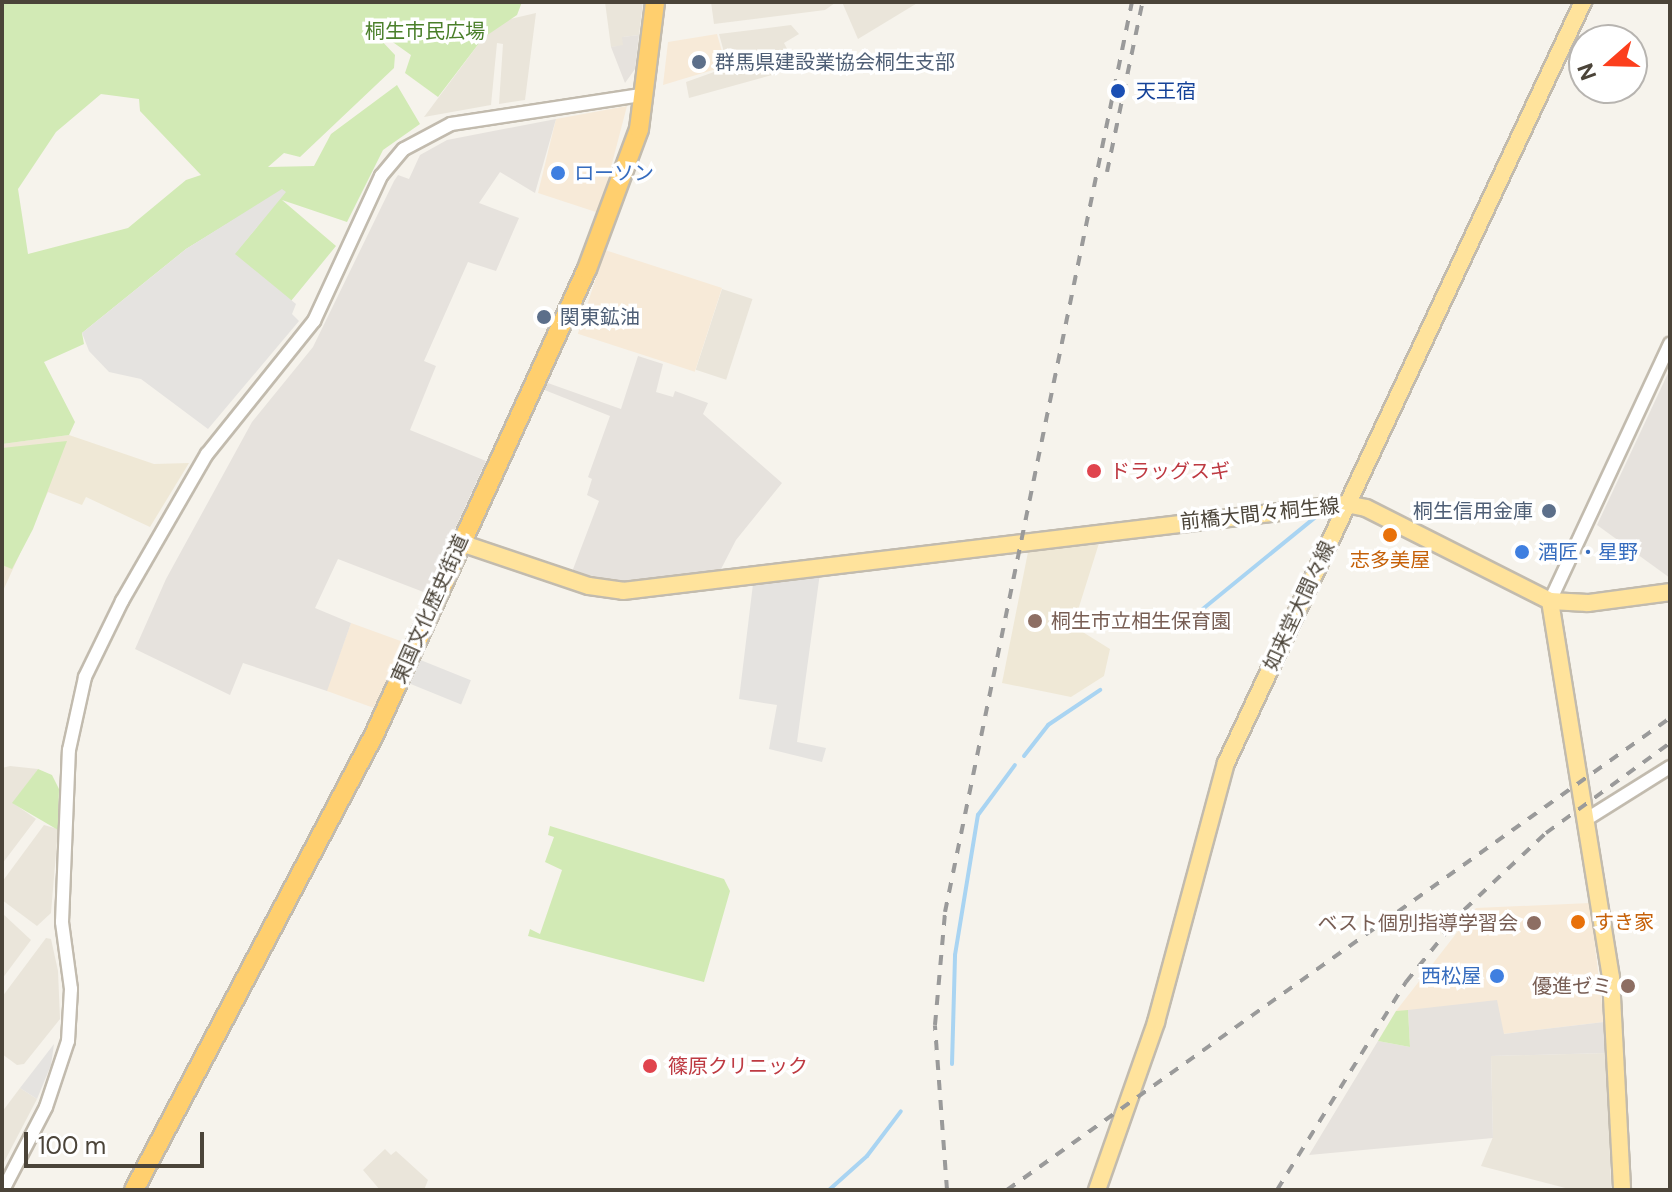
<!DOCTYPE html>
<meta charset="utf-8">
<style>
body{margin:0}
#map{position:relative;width:1672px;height:1192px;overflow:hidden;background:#f6f3ec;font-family:"DM Sans","Noto Sans JP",sans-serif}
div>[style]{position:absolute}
.residential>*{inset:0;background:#eae5da;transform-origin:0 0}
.commercial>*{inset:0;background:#f7ead8;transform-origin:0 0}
.industrial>*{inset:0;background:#e6e2dd}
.education>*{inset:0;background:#efe8d6}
.green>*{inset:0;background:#d2eab5}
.parking>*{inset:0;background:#e5e3e0;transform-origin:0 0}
.stream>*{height:4px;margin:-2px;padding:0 2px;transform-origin:2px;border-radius:2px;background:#a9d4f2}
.roads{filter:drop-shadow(2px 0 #c2bbae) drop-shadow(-2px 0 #c2bbae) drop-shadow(0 2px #c2bbae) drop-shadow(0 -2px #c2bbae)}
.minor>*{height:12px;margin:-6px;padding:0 6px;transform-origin:6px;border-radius:6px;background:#fff}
.major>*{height:16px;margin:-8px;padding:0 8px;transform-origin:8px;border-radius:8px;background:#ffe39c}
.highway>*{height:18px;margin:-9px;padding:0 9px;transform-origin:9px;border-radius:9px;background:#ffcf6e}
.rail>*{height:4px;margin-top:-2px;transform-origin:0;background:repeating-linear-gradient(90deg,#9a9a9a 0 10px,transparent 0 20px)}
.dots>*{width:22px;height:22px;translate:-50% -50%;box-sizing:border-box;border:4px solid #fff;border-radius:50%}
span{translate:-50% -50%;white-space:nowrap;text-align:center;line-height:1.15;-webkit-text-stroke:7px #fff;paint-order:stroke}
.park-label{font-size:20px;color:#4a7f2a}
.service-label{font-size:20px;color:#4e5e75}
.left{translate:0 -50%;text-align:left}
.right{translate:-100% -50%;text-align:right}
.transit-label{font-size:20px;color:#164399}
.shop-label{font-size:20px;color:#366cbe}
.health-label{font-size:20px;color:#be3a42}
.street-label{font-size:20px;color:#4b4439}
.food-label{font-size:20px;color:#c56008}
.education-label{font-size:20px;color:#785e54}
.frame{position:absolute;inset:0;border:4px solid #4b4439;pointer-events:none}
.north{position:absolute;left:1568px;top:24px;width:80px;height:80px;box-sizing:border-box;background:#fff;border:2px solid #b7b4b0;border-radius:50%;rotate:250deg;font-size:22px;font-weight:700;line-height:32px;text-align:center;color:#4b4439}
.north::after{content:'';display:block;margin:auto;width:28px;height:36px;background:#fc3f1d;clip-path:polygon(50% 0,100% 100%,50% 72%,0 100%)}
.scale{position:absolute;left:24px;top:1132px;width:180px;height:36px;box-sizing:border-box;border:4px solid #4b4439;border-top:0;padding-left:10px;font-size:24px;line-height:28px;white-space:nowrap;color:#4b4439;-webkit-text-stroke:6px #fff;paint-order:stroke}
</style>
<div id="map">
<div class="residential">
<i style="clip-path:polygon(605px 2px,643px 2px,639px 35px,623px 37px,623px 46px,611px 47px)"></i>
<i style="clip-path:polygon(711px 2px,835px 2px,835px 3px,825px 10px,714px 24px)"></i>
<i style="clip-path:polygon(842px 2px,919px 2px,858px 39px)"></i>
<i style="clip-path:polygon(536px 13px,525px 100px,499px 104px,503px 44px,497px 43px,491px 105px,424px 117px,483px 38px,506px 20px)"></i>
<i style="clip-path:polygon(791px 25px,799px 34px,784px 43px,797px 68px,689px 98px,686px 82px,728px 67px,719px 34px)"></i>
<i style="left:722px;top:289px;width:32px;height:85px;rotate:18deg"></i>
<i style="clip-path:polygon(10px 766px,38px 769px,13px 803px,36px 819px,2px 864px,2px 768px)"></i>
<i style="clip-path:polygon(44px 825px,58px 829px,51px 913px,37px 926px,2px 900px,2px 882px)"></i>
<i style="clip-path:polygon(2px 913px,31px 940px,2px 979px)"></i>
<i style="clip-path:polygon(46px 938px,51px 939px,58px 971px,60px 1019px,24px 1064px,17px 1065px,2px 1054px,2px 997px)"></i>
<i style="clip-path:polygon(1607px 1053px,1611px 1190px,1573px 1190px,1481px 1166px,1493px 1137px,1491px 1056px)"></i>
<i style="clip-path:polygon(20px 1088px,37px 1099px,2px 1166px,2px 1112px)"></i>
<i style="clip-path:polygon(385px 1149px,391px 1155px,396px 1151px,428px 1180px,424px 1190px,380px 1190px,363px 1170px)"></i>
</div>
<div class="commercial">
<i style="clip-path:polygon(717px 34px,726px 66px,663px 85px,668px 42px)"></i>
<i style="clip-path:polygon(627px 106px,599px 213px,538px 193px,556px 119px)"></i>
<i style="left:605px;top:250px;width:123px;height:88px;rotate:18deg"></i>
<i style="left:351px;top:623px;width:55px;height:72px;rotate:20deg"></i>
<i style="clip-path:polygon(1590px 903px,1604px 1022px,1503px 1034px,1427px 1010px,1396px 1011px,1476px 908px)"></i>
</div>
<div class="industrial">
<i style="clip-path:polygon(639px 35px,635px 69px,625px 83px,611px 47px,623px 45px,622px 37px)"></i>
<i style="clip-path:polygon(556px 119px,535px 193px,500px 172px,479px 203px,519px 218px,496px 271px,468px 262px,424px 361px,436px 366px,410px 430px,486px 461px,426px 593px,338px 559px,315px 608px,351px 623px,327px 691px,243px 663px,230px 695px,135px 649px,166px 579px,252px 422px,313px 347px,394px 181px,398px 175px,409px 179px,420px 155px,447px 140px)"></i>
<i style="clip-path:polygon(638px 356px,663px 364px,656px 392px,673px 397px,675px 391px,708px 403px,703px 414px,782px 483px,736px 540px,720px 571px,630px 583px,572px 572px,599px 501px,587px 495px,592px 479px,588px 477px,610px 416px,542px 389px,545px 382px,621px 409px)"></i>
<i style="clip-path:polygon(1670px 369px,1670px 578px,1597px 525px)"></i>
<i style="clip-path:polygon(1497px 1000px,1504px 1034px,1604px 1022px,1607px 1053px,1491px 1056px,1493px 1138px,1309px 1155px,1378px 1041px,1410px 1047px,1408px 1010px)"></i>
</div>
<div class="education">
<i style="clip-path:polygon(69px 435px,154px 464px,189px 463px,150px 527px,86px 497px,82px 505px,48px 492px,2px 593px,2px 444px)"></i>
<i style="clip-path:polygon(1100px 540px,1073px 626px,1110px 649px,1104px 676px,1071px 697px,1002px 683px,1029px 547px)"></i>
</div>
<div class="green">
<i style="clip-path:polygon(evenodd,2px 2px,522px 2px,517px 15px,483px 38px,438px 97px,405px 73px,411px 55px,363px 21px,395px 55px,394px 68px,300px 157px,284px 153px,268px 167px,314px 166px,331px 134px,397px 85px,420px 124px,383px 150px,347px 222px,282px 200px,336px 246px,291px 301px,234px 254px,257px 227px,240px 216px,186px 249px,82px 333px,84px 344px,44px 362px,75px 422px,69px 435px,2px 444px,2px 2px,101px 94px,139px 99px,140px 111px,201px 175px,186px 180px,128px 228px,28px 254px,18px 189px,56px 132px,101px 94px)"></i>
<i style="clip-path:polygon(67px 441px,33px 529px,12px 569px,2px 565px,2px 448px)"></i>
<i style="clip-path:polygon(38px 769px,52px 775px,59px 789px,58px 830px,12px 803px)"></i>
<i style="clip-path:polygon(550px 826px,724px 879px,730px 891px,704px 982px,528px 936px,530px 929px,540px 934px,562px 870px,545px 862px,554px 837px,548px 835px)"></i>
<i style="clip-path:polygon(1408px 1010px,1410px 1047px,1378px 1041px,1396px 1011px)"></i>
</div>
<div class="parking">
<i style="clip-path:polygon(282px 189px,286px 192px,235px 254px,296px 304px,292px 314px,299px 321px,208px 429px,141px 379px,109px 372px,89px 351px,82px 333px,186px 249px)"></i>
<i style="clip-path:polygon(820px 573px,797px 742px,826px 748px,822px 762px,769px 749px,777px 705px,739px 699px,753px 584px)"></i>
<i style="left:418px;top:659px;width:57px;height:26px;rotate:22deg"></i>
<i style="clip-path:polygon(54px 1044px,51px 1065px,37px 1099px,20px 1088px)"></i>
</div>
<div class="stream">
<i style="left:1177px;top:630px;width:183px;rotate:-39.2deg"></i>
<i style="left:1024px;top:756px;width:39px;rotate:-52deg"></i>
<i style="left:1048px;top:725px;width:63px;rotate:-33.9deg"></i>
<i style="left:952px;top:1064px;width:109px;rotate:-88.4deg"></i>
<i style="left:955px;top:955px;width:142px;rotate:-80.7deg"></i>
<i style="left:978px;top:815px;width:62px;rotate:-53.5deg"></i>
<i style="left:829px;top:1190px;width:51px;rotate:-41.8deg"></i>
<i style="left:867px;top:1156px;width:56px;rotate:-52.9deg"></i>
</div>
<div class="roads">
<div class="minor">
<i style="left:1550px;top:601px;width:284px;rotate:-65deg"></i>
<i style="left:1587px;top:819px;width:98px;rotate:-32.1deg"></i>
<i style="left:3px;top:1190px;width:93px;rotate:-62.6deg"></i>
<i style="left:46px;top:1107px;width:70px;rotate:-71.6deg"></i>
<i style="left:68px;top:1041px;width:52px;rotate:-86.7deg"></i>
<i style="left:71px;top:989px;width:68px;rotate:-97.7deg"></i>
<i style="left:62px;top:922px;width:172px;rotate:-87.7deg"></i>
<i style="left:69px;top:750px;width:75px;rotate:-77.6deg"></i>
<i style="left:85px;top:677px;width:85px;rotate:-64deg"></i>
<i style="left:122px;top:601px;width:170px;rotate:-60deg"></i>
<i style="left:207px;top:454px;width:171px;rotate:-51.2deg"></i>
<i style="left:314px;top:321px;width:160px;rotate:-65.2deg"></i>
<i style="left:381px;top:176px;width:35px;rotate:-50deg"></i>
<i style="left:404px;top:149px;width:53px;rotate:-28deg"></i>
<i style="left:451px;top:124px;width:197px;rotate:-8.7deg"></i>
</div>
<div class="major">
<i style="left:461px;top:543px;width:135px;rotate:18.6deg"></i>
<i style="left:589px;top:586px;width:34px;rotate:8deg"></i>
<i style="left:623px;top:591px;width:728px;rotate:-6.86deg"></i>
<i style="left:1346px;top:504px;width:20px;rotate:11deg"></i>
<i style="left:1366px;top:508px;width:206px;rotate:26.8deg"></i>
<i style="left:1550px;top:601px;width:382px;rotate:80.8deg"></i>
<i style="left:1611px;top:978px;width:212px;rotate:87deg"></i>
<i style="left:1550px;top:601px;width:38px;rotate:3deg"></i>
<i style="left:1588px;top:603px;width:83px;rotate:-7.6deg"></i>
<i style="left:1097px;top:1190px;width:178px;rotate:-70.6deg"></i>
<i style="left:1156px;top:1022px;width:268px;rotate:-74.9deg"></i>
<i style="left:1226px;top:763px;width:841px;rotate:-64.87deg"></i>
</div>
<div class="highway">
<i style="left:134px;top:1190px;width:514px;rotate:-62.19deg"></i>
<i style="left:374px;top:735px;width:512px;rotate:-65.44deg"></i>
<i style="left:587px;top:269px;width:149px;rotate:-69.6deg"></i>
<i style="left:639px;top:129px;width:128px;rotate:-82.8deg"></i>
</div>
</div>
<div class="rail">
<i style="left:1107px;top:172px;width:172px;rotate:-78.2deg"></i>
<i style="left:947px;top:1190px;width:165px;rotate:-94.2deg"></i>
<i style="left:935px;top:1025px;width:113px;rotate:-84.9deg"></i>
<i style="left:945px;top:912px;width:929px;rotate:-78.39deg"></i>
<i style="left:1007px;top:1190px;width:814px;rotate:-35.45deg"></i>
<i style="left:1277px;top:1190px;width:245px;rotate:-58.2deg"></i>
<i style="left:1406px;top:982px;width:92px;rotate:-51.1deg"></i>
<i style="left:1464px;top:910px;width:112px;rotate:-43.2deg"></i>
<i style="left:1546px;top:833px;width:153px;rotate:-36deg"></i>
</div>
<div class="dots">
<i style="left:699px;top:62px;background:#5c6f8a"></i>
<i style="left:1118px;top:91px;background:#1a4fb4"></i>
<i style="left:558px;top:173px;background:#3f7fe0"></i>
<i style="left:544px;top:317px;background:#5c6f8a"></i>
<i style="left:1094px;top:471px;background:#e0444e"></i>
<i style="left:1549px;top:511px;background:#5c6f8a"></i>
<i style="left:1390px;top:535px;background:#e8710a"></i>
<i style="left:1522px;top:552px;background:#3f7fe0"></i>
<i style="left:1035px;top:621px;background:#8d6e63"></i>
<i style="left:1578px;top:922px;background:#e8710a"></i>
<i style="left:1534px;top:923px;background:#8d6e63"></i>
<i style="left:1497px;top:976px;background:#3f7fe0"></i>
<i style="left:1628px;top:986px;background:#8d6e63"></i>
<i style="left:650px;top:1066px;background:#e0444e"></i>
</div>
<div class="park-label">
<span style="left:425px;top:31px">桐生市民広場</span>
</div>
<div class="service-label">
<span class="left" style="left:715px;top:62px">群馬県建設業協会桐生支部</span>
<span class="left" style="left:560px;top:317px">関東鉱油</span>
<span class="right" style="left:1533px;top:511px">桐生信用金庫</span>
</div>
<div class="transit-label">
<span class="left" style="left:1136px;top:91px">天王宿</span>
</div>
<div class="shop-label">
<span class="left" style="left:574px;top:173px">ローソン</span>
<span class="left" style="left:1538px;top:552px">酒匠・星野</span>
<span class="right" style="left:1481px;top:976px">西松屋</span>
</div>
<div class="health-label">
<span class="left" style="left:1110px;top:471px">ドラッグスギ</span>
<span class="left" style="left:668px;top:1066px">篠原クリニック</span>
</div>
<div class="street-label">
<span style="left:1260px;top:514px;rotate:-6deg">前橋大間々桐生線</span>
<span style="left:1299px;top:606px;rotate:-65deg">如来堂大間々線</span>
<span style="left:430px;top:609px;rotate:-66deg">東国文化歴史街道</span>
</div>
<div class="food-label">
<span style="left:1390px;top:560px">志多美屋</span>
<span class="left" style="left:1594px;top:922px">すき家</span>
</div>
<div class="education-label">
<span class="left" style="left:1051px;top:621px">桐生市立相生保育園</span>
<span class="right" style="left:1518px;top:923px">ベスト個別指導学習会</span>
<span class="right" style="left:1612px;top:986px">優進ゼミ</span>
</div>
<div class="frame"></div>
<div class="north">N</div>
<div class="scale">100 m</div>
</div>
